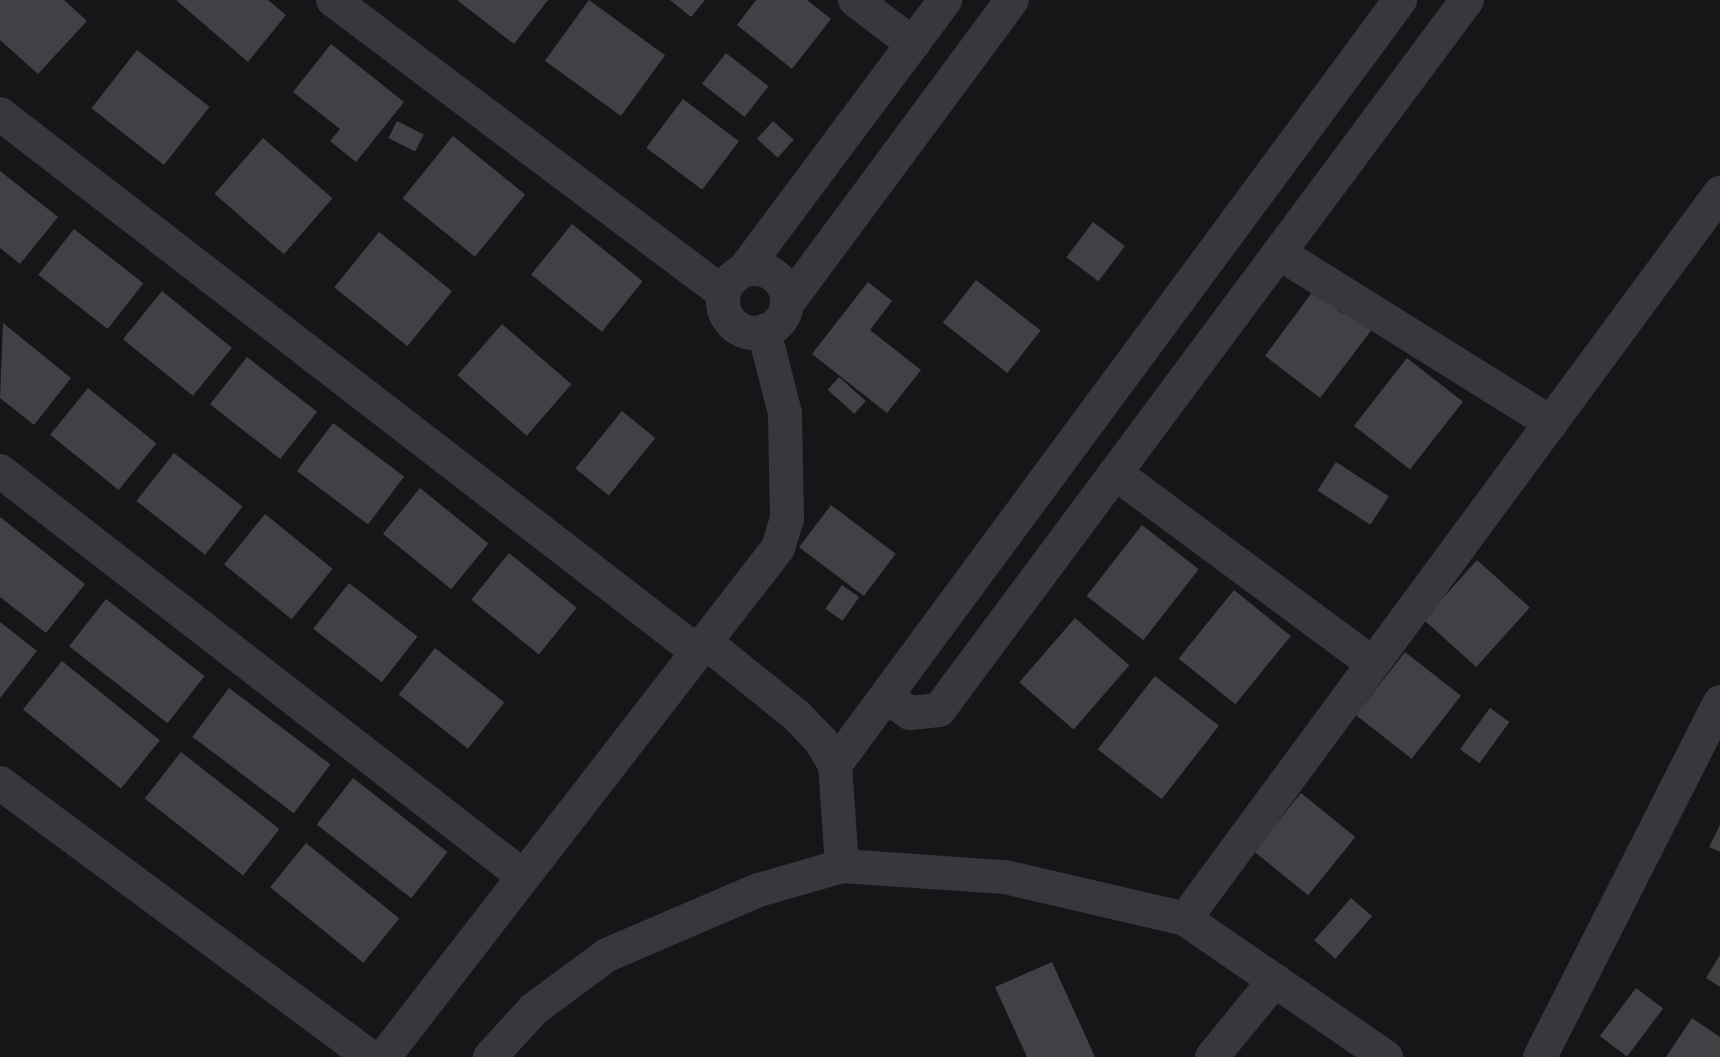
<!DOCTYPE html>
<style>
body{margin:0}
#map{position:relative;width:1720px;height:1057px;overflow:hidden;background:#161618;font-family:"PT Sans Narrow",sans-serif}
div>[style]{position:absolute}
.building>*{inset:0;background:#404145;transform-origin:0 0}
.minor>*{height:34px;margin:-17px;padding:0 17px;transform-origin:17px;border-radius:17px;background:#37383d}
.minor>.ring{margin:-17px;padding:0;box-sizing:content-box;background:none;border:34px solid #37383d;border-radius:50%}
span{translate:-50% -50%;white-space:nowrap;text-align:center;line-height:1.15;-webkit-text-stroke:7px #111113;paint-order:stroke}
</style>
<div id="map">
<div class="building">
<i style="clip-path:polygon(0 0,64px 0,87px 21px,38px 74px,0 40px)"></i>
<i style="clip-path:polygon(176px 0,268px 0,286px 15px,248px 62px)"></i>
<i style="clip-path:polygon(457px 0,548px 0,514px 44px)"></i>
<i style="left:589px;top:0;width:94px;height:75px;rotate:36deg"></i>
<i style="clip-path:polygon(670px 0,705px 0,691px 17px)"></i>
<i style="clip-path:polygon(756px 0,807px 0,831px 19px,792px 69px,737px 25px)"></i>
<i style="clip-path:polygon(331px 44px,404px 102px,356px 162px,330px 141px,340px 129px,293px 92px)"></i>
<i style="left:137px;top:50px;width:92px;height:74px;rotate:38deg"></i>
<i style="left:726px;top:53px;width:54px;height:39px;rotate:38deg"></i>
<i style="left:683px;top:99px;width:70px;height:61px;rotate:37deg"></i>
<i style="left:397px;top:121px;width:30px;height:19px;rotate:27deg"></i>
<i style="left:773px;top:121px;width:28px;height:24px;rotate:42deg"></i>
<i style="left:453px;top:136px;width:93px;height:80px;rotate:39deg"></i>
<i style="left:263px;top:138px;width:92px;height:74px;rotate:41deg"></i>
<i style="clip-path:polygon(0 171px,58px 217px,20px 264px,0 248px)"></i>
<i style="left:1093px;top:222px;width:40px;height:44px;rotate:37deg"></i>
<i style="left:572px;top:224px;width:91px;height:65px;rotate:39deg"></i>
<i style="left:74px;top:229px;width:88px;height:58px;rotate:38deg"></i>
<i style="left:379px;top:232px;width:94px;height:71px;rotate:39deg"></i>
<i style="left:976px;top:280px;width:82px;height:54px;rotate:38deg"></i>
<i style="clip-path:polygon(868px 282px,892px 301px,870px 330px,921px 370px,887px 413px,812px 354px)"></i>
<i style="left:162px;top:291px;width:90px;height:62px;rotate:39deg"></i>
<i style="clip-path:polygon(1313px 291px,1343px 314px,1348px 308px,1373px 328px,1320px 398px,1265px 356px)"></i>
<i style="clip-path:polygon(3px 323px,71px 378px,34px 425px,0 398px)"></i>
<i style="left:502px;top:324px;width:92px;height:68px;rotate:41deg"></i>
<i style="left:247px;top:357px;width:89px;height:60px;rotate:38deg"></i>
<i style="left:1407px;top:358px;width:71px;height:86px;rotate:38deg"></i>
<i style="left:839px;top:377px;width:36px;height:17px;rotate:42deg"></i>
<i style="left:88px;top:388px;width:88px;height:60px;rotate:39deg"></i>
<i style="left:622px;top:411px;width:43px;height:74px;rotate:39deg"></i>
<i style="left:333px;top:423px;width:89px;height:60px;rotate:37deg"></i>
<i style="left:174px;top:453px;width:87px;height:61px;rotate:38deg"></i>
<i style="left:1336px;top:462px;width:63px;height:34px;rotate:33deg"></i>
<i style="left:420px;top:488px;width:88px;height:59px;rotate:39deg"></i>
<i style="left:831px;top:505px;width:81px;height:53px;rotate:37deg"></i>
<i style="left:265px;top:514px;width:87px;height:65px;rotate:39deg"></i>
<i style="clip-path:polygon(0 517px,85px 584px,46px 633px,0 597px)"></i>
<i style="left:1142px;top:525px;width:72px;height:90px;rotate:38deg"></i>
<i style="left:509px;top:553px;width:87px;height:60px;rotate:39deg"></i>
<i style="left:1477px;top:560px;width:71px;height:80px;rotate:42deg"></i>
<i style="left:349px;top:583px;width:87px;height:58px;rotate:38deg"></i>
<i style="left:842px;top:585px;width:21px;height:29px;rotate:35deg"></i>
<i style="left:1234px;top:590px;width:73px;height:88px;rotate:39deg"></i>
<i style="left:106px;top:599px;width:125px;height:60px;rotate:38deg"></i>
<i style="left:1075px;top:618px;width:72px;height:85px;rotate:41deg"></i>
<i style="clip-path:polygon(0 622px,37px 651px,0 698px)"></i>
<i style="left:435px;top:648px;width:88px;height:59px;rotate:38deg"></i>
<i style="left:1405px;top:652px;width:71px;height:80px;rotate:38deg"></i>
<i style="left:62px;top:661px;width:126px;height:62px;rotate:39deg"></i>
<i style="left:1155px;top:676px;width:81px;height:93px;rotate:38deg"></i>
<i style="left:229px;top:688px;width:127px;height:61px;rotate:37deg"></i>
<i style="left:1490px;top:708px;width:24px;height:51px;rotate:36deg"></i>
<i style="left:181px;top:752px;width:125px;height:59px;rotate:38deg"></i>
<i style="left:353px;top:778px;width:120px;height:59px;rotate:38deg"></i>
<i style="left:1301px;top:793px;width:70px;height:75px;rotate:39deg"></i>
<i style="clip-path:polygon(1720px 825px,1720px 852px,1709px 847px)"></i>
<i style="left:306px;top:843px;width:120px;height:57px;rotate:39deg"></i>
<i style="left:1351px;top:898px;width:28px;height:56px;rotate:41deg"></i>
<i style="clip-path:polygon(1720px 955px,1720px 987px,1706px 978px)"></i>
<i style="clip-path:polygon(1052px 962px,1095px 1057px,1027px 1057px,995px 987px)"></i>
<i style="left:1636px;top:988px;width:34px;height:60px;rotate:37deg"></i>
<i style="clip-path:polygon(1692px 1018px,1720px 1037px,1720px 1057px,1666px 1057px)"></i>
</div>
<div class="minor">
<i style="left:333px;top:0;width:488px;rotate:36.9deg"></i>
<i style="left:855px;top:0;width:73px;rotate:37.2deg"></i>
<i style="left:0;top:114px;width:878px;rotate:37.64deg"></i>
<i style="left:1279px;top:253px;width:321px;rotate:32deg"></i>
<i class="ring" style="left:723px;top:269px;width:30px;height:30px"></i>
<i style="left:744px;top:270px;width:337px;rotate:-53.3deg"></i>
<i style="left:787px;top:304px;width:378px;rotate:-53.5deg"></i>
<i style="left:0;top:471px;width:661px;rotate:37.75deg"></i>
<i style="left:1115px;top:473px;width:321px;rotate:36.5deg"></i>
<i style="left:704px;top:641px;width:118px;rotate:38.8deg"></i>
<i style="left:796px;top:715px;width:36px;rotate:46deg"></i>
<i style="left:821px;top:741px;width:28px;rotate:60deg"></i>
<i style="left:835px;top:765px;width:101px;rotate:86deg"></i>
<i style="left:887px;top:697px;width:28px;rotate:35deg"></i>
<i style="left:910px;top:713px;width:29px;rotate:-6deg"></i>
<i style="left:939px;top:710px;width:885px;rotate:-53.36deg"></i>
<i style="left:835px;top:765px;width:951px;rotate:-53.55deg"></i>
<i style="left:0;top:783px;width:460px;rotate:36.5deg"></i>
<i style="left:1185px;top:919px;width:902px;rotate:-53.61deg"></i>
<i style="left:384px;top:1057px;width:644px;rotate:-52.26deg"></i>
<i style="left:778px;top:548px;width:30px;rotate:-73deg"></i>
<i style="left:787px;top:519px;width:106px;rotate:-91.1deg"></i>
<i style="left:785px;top:413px;width:85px;rotate:-104.4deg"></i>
<i style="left:490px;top:1057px;width:65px;rotate:-47.5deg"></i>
<i style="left:534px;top:1009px;width:91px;rotate:-36.5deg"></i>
<i style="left:607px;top:955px;width:165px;rotate:-23.2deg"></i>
<i style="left:759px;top:890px;width:86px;rotate:-16.1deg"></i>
<i style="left:842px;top:866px;width:163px;rotate:3.9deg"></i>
<i style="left:1005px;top:877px;width:185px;rotate:13.1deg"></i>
<i style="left:1185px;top:919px;width:244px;rotate:34.5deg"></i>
<i style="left:1212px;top:1057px;width:99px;rotate:-50.7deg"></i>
<i style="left:1540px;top:1057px;width:398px;rotate:-63.1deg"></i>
</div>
</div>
